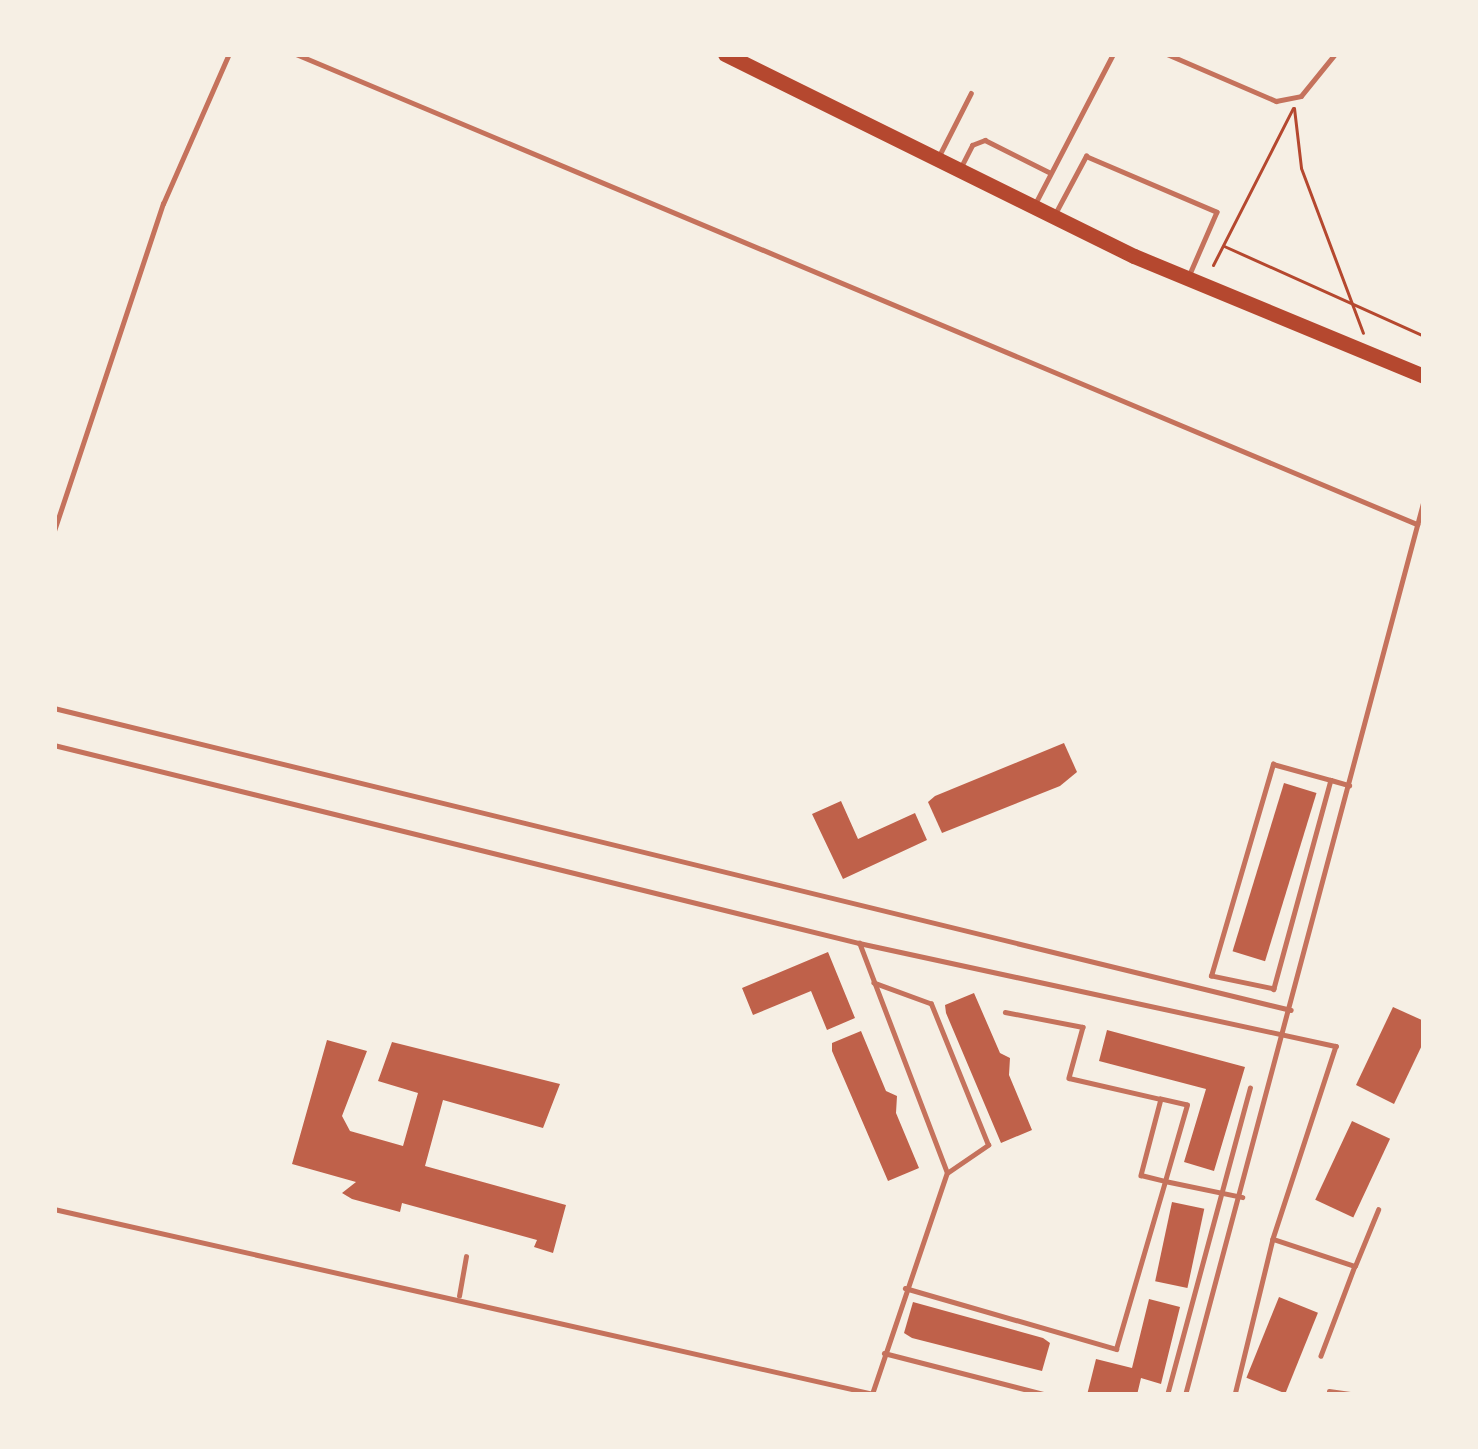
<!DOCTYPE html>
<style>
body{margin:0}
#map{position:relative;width:1478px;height:1449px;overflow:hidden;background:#f6efe4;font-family:"Source Sans 3",sans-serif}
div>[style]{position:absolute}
.building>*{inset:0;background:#bf614a;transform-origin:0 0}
.path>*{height:3px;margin:-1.5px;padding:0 1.5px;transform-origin:1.5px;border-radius:1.5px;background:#b5482f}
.service>*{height:4.5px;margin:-2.25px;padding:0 2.25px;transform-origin:2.25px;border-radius:2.25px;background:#c5725c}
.primary>*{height:15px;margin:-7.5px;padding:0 7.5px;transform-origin:7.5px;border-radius:7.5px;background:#b5482f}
span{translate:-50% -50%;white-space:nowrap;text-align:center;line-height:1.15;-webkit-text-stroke:12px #f6efe4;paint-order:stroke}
.frame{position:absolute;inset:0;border:57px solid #f6efe4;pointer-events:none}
</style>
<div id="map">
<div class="building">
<i style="clip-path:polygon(1064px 743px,1077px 772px,1060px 786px,942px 833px,928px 802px,935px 796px)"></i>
<i style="left:1284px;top:783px;width:34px;height:176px;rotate:17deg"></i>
<i style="clip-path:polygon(841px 801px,858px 839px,915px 813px,927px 840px,843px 879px,812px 814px)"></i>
<i style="clip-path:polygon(828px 952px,855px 1018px,827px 1030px,811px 991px,753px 1015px,742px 988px)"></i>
<i style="clip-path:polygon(974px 993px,1000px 1053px,1010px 1058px,1009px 1075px,1032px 1130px,1001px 1143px,946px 1013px,945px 1005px)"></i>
<i style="clip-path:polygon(1393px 1007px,1424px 1021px,1424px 1041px,1394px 1104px,1356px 1085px)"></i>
<i style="clip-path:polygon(1107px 1030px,1245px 1067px,1214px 1171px,1184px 1162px,1206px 1089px,1099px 1061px)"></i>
<i style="clip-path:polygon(861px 1031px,886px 1091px,897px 1096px,896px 1113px,919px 1168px,888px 1181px,832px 1051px,832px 1043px)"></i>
<i style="clip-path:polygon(327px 1040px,367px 1051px,342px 1116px,350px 1131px,403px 1146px,418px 1093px,378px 1081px,392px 1042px,560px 1084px,543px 1128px,443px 1100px,425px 1166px,566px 1205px,553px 1253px,534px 1247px,537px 1240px,402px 1203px,400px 1212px,352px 1199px,342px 1193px,356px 1182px,292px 1164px)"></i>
<i style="left:1352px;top:1121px;width:42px;height:87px;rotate:25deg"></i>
<i style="left:1172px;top:1202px;width:33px;height:81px;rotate:12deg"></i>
<i style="left:1279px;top:1297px;width:42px;height:87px;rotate:22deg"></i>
<i style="clip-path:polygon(1149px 1299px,1180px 1307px,1161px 1384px,1141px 1378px,1137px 1395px,1087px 1395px,1096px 1359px,1132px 1368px)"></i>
<i style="clip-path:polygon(913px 1302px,1043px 1338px,1050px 1343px,1042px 1371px,912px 1338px,904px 1333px)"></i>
</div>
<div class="path">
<i style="left:1294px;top:108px;width:60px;rotate:83.3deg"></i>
<i style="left:1301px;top:168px;width:176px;rotate:69.4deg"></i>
<i style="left:1224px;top:246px;width:219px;rotate:24.2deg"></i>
<i style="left:1213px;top:265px;width:176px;rotate:-63deg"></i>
</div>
<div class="service">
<i style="left:296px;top:54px;width:1216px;rotate:22.75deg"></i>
<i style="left:1167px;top:54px;width:119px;rotate:23.3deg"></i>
<i style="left:1276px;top:101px;width:25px;rotate:-11deg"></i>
<i style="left:1301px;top:96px;width:54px;rotate:-51deg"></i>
<i style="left:940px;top:154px;width:68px;rotate:-63.1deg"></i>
<i style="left:962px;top:165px;width:22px;rotate:-63deg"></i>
<i style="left:972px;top:145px;width:14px;rotate:-21deg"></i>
<i style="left:985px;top:140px;width:72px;rotate:26.6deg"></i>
<i style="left:1035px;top:204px;width:169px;rotate:-62.5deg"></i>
<i style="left:1055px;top:214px;width:66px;rotate:-61.9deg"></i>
<i style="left:1086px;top:156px;width:142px;rotate:23.1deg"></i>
<i style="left:1217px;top:212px;width:68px;rotate:113.5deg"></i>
<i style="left:54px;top:531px;width:345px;rotate:-71.6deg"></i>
<i style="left:163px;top:204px;width:164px;rotate:-66.3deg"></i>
<i style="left:54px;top:708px;width:1273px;rotate:13.72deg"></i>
<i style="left:54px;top:745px;width:829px;rotate:13.82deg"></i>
<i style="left:1331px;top:780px;width:217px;rotate:105.3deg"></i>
<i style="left:1274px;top:989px;width:64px;rotate:-168.3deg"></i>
<i style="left:1211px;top:976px;width:221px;rotate:-73.7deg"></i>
<i style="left:1273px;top:764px;width:60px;rotate:15.4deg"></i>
<i style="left:1331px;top:780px;width:19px;rotate:16deg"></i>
<i style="left:1005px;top:1012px;width:79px;rotate:10.9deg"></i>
<i style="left:1083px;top:1027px;width:53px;rotate:105.4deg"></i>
<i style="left:1069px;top:1078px;width:94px;rotate:12.9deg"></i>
<i style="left:1161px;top:1099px;width:79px;rotate:104.7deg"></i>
<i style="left:1141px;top:1175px;width:25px;rotate:14deg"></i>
<i style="left:1165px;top:1181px;width:79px;rotate:-73.9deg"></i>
<i style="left:1187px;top:1105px;width:27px;rotate:-167deg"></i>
<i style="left:947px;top:1173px;width:246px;rotate:-110.9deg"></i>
<i style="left:859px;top:943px;width:488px;rotate:12.2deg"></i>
<i style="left:1336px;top:1046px;width:203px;rotate:108.1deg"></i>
<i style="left:1273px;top:1239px;width:161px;rotate:103.7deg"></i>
<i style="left:54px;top:1209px;width:845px;rotate:12.72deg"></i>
<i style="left:1273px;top:1239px;width:86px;rotate:18.2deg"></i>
<i style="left:1355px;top:1266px;width:96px;rotate:110.7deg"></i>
<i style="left:1355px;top:1266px;width:61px;rotate:-67.7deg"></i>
<i style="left:905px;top:1288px;width:220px;rotate:16.1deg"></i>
<i style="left:1116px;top:1349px;width:175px;rotate:-73.7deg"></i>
<i style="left:1165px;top:1181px;width:79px;rotate:11.7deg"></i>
<i style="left:459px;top:1296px;width:40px;rotate:-80deg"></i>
<i style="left:884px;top:1353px;width:169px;rotate:14.4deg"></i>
<i style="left:1329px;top:1391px;width:30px;rotate:8deg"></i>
<i style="left:872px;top:1394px;width:233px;rotate:-71.3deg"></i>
<i style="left:947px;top:1173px;width:50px;rotate:-34.3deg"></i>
<i style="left:988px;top:1145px;width:152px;rotate:-112deg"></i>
<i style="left:931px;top:1004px;width:61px;rotate:-159.8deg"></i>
<i style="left:1167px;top:1395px;width:318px;rotate:-74.9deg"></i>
<i style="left:1185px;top:1395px;width:927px;rotate:-75.06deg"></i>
</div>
<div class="primary">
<i style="left:725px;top:54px;width:456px;rotate:26.3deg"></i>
<i style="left:1134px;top:256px;width:314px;rotate:22.5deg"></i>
</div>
<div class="frame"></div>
</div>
